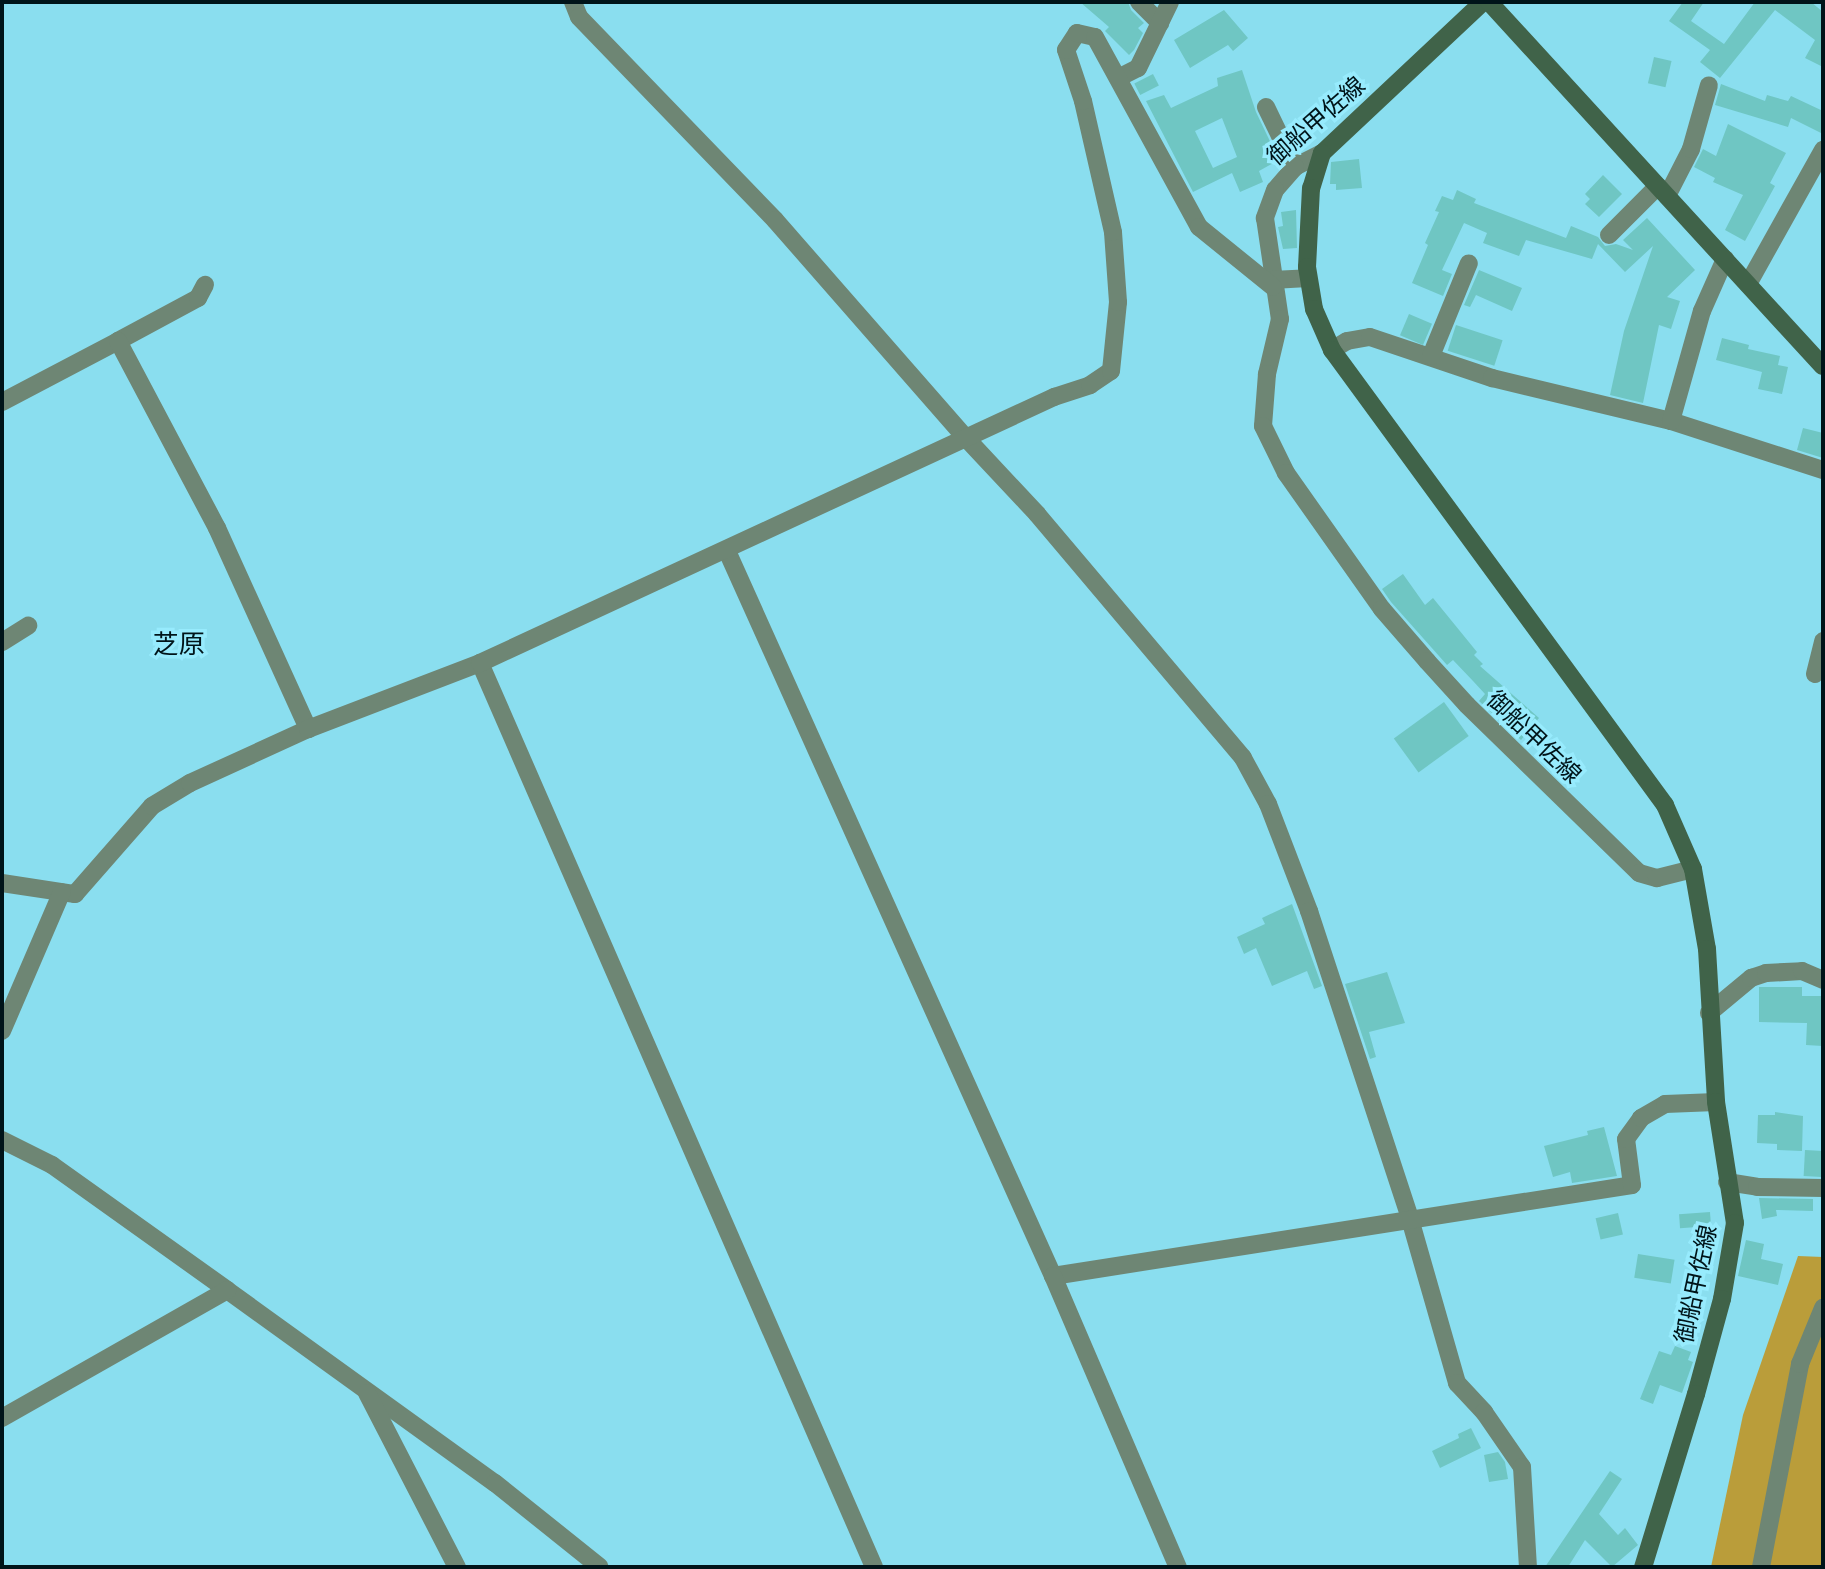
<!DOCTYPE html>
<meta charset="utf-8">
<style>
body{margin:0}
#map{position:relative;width:1825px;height:1569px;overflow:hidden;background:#8adeef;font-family:Figtree,"Noto Sans JP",sans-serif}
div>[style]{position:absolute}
.green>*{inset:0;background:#ba9d3a}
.building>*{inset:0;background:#6fc6c3;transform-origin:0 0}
.street>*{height:18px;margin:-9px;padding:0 9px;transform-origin:9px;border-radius:9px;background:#6e8674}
.secondary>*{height:18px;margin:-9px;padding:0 9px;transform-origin:9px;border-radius:9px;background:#406349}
span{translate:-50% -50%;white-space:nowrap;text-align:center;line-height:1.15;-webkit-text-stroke:7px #97ebfd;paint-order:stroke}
.street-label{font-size:24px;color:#001419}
.neighbourhood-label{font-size:26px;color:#001419}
.frame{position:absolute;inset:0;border:4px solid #001419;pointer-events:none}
</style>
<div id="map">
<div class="green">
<i style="clip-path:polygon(1798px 1256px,1823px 1257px,1823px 1567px,1711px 1567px,1743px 1415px)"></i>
</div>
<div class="building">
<i style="clip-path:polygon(1080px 2px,1128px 2px,1131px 10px,1144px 23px,1138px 28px,1143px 33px,1134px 50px,1129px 55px,1105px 31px,1109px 27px)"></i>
<i style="clip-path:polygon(1683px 2px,1704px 2px,1691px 21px,1724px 44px,1755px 2px,1811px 2px,1823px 12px,1823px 67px,1805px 58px,1815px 40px,1775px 10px,1720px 78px,1700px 62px,1710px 50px,1669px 21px)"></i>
<i style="clip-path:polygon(1224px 10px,1248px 38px,1233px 51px,1228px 45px,1190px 68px,1174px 40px)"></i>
<i style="left:1654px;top:57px;width:18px;height:27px;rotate:13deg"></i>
<i style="clip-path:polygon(evenodd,1242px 70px,1256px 112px,1279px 160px,1259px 171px,1263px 182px,1240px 192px,1232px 173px,1193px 192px,1146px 101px,1164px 95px,1171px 108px,1218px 86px,1217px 78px,1242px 70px,1222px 118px,1237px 157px,1213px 168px,1195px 131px,1222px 118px)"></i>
<i style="left:1153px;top:74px;width:13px;height:21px;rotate:63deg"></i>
<i style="clip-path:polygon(1721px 84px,1765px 101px,1767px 95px,1788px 101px,1791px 96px,1823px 111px,1823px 134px,1791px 118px,1788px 127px,1715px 105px)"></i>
<i style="clip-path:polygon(1728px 124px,1786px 153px,1770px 183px,1775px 186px,1745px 241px,1725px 230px,1743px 195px,1713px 182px,1715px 178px,1694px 167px,1703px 149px,1716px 156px)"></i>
<i style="clip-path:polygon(1359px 159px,1362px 188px,1336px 190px,1336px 184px,1330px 184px,1331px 162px)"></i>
<i style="clip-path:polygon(1603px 175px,1622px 194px,1599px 217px,1585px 204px,1590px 199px,1585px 194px)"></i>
<i style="clip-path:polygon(1457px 190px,1476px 199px,1474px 203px,1566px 238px,1571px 226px,1598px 237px,1605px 246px,1616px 244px,1633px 250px,1623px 240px,1647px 218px,1695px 270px,1667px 297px,1680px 301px,1671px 329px,1659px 325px,1643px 403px,1610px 395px,1624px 331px,1653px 246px,1625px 272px,1598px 244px,1592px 259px,1526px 240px,1519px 256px,1483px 243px,1487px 233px,1464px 223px,1442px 270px,1452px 274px,1443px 296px,1412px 283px,1428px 245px,1425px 243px,1439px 212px,1435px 211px,1442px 196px,1453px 200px)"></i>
<i style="clip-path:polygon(1296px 210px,1297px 248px,1283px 249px,1278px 227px,1283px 226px,1281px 212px)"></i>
<i style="clip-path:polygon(1479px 270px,1522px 288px,1512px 311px,1476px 295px,1470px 307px,1464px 305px)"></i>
<i style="left:1409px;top:314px;width:25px;height:23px;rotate:23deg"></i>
<i style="left:1456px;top:325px;width:49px;height:27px;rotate:18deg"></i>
<i style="clip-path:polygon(1722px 338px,1749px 345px,1748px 349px,1780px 356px,1778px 365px,1788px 367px,1782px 394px,1758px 389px,1762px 372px,1716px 360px)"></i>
<i style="clip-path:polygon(1803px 428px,1823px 433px,1823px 458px,1797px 450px)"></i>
<i style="clip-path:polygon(1403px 574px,1425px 605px,1433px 598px,1477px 652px,1474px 655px,1483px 664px,1480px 666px,1539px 718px,1521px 740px,1479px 701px,1485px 694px,1473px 681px,1453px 660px,1447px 665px,1391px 602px,1382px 589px)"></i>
<i style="left:1444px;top:702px;width:42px;height:62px;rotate:54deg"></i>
<i style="clip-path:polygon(1292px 904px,1322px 986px,1314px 989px,1307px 971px,1272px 986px,1256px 948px,1244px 954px,1237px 937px,1265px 924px,1262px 918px)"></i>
<i style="clip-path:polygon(1387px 972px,1405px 1023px,1369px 1032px,1376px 1057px,1370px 1059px,1345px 984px)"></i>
<i style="clip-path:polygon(1759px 987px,1802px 987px,1802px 996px,1823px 996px,1823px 1046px,1806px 1045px,1807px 1023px,1759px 1022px)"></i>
<i style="clip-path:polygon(1775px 1112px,1803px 1116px,1802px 1151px,1777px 1150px,1777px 1144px,1757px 1143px,1758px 1115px,1775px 1115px)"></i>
<i style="clip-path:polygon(1604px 1127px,1617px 1176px,1572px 1183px,1570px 1172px,1553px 1177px,1544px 1146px,1588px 1135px,1587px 1131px)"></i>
<i style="left:1805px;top:1150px;width:18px;height:26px;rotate:3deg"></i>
<i style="clip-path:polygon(1759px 1198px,1813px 1199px,1813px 1211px,1776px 1210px,1777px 1216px,1762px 1219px)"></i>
<i style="left:1710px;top:1212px;width:14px;height:31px;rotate:86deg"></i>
<i style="left:1618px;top:1213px;width:22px;height:23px;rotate:77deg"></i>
<i style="clip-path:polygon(1746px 1240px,1764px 1244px,1761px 1259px,1783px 1264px,1778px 1285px,1738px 1276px)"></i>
<i style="left:1638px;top:1254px;width:37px;height:24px;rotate:9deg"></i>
<i style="clip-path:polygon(1675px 1346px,1691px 1352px,1688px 1360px,1693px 1362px,1682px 1393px,1660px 1385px,1653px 1404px,1640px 1399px,1659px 1351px,1671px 1355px)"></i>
<i style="clip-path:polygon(1471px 1428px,1481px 1448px,1440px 1468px,1432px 1451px,1459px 1438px,1458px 1434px)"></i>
<i style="clip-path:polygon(1498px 1452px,1505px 1462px,1508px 1479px,1489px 1482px,1484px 1455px)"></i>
<i style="clip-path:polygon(1610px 1471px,1622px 1479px,1599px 1514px,1618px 1535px,1625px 1528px,1638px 1545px,1612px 1567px,1585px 1540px,1568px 1567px,1545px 1567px)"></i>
</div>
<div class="street">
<i style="left:573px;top:2px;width:16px;rotate:68deg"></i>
<i style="left:579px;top:17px;width:282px;rotate:46deg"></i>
<i style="left:775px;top:220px;width:290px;rotate:48.8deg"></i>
<i style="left:966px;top:438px;width:104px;rotate:46.9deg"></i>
<i style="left:1037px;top:514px;width:319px;rotate:49.8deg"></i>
<i style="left:1243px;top:758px;width:52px;rotate:61.5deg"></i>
<i style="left:1268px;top:804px;width:115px;rotate:69deg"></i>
<i style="left:1309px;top:911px;width:324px;rotate:71.8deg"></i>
<i style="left:1410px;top:1219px;width:171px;rotate:74deg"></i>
<i style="left:1457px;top:1383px;width:40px;rotate:47deg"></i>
<i style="left:1484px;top:1412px;width:67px;rotate:55.4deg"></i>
<i style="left:1522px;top:1467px;width:100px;rotate:86.6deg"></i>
<i style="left:1139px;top:2px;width:30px;rotate:45deg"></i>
<i style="left:1120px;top:77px;width:20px;rotate:-27deg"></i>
<i style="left:1138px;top:68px;width:73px;rotate:-64.1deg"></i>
<i style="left:1266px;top:107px;width:67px;rotate:64.2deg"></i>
<i style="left:1322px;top:153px;width:30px;rotate:153deg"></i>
<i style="left:1295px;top:167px;width:30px;rotate:131deg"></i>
<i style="left:1275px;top:190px;width:30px;rotate:110deg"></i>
<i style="left:1265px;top:218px;width:102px;rotate:81.6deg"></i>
<i style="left:1280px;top:319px;width:57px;rotate:103.3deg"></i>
<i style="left:1267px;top:374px;width:52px;rotate:94.4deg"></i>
<i style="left:1263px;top:426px;width:52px;rotate:63.9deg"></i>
<i style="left:1286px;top:473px;width:166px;rotate:54.8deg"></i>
<i style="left:1382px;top:609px;width:69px;rotate:49.1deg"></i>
<i style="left:1427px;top:661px;width:59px;rotate:47.7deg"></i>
<i style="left:1467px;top:705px;width:240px;rotate:44.3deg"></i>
<i style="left:1639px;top:873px;width:19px;rotate:16deg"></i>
<i style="left:1657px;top:878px;width:37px;rotate:-14deg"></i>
<i style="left:1667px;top:196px;width:53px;rotate:-62.9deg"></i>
<i style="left:1691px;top:149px;width:66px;rotate:-74.3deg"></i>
<i style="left:1609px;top:235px;width:69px;rotate:-45deg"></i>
<i style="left:1272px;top:280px;width:36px;rotate:-3deg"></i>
<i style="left:1748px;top:284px;width:154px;rotate:-60.8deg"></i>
<i style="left:118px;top:341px;width:91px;rotate:-28.3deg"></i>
<i style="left:198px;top:298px;width:15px;rotate:-62deg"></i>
<i style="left:1332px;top:350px;width:17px;rotate:-31deg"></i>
<i style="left:1347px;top:341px;width:23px;rotate:-10deg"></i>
<i style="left:1370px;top:337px;width:129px;rotate:18.6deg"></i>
<i style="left:1492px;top:378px;width:184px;rotate:13.5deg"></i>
<i style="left:1671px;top:421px;width:160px;rotate:17.9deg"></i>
<i style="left:1431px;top:356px;width:100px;rotate:-67.8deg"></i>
<i style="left:2px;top:402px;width:131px;rotate:-27.7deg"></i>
<i style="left:118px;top:341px;width:212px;rotate:62.1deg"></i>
<i style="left:217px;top:528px;width:221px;rotate:65.6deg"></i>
<i style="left:1671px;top:421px;width:114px;rotate:-74.3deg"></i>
<i style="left:1702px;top:311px;width:57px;rotate:-66.1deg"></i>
<i style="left:727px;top:551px;width:795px;rotate:65.79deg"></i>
<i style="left:1053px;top:1276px;width:586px;rotate:-8.93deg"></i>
<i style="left:1632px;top:1185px;width:46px;rotate:-97.4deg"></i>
<i style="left:1626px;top:1139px;width:26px;rotate:-54deg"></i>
<i style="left:1641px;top:1118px;width:28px;rotate:-30deg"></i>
<i style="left:1665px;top:1104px;width:51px;rotate:-2.2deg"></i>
<i style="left:2px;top:642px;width:31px;rotate:-32deg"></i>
<i style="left:480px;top:663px;width:986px;rotate:66.45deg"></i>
<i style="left:1815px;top:674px;width:34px;rotate:-76deg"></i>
<i style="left:2px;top:883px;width:74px;rotate:8.6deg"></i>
<i style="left:75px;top:894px;width:117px;rotate:-48.8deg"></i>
<i style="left:152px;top:806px;width:44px;rotate:-31.2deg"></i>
<i style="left:190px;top:783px;width:130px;rotate:-24.6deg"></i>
<i style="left:308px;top:729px;width:184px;rotate:-21deg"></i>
<i style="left:480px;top:663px;width:633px;rotate:-24.86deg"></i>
<i style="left:1054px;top:397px;width:38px;rotate:-18deg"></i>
<i style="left:1090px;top:385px;width:25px;rotate:-34deg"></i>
<i style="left:1111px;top:371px;width:69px;rotate:-84.2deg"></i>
<i style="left:1118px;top:302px;width:70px;rotate:-94.1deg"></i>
<i style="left:1113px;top:232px;width:134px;rotate:-102.9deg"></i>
<i style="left:1083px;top:101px;width:54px;rotate:-108.4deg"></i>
<i style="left:1066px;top:50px;width:20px;rotate:-57deg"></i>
<i style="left:1077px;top:33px;width:18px;rotate:13deg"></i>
<i style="left:1095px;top:37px;width:217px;rotate:61.3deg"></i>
<i style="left:1199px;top:227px;width:95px;rotate:39deg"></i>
<i style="left:1709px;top:1013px;width:55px;rotate:-39.8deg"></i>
<i style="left:1751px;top:978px;width:16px;rotate:-18deg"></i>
<i style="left:1766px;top:973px;width:36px;rotate:-3deg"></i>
<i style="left:1802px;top:971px;width:23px;rotate:23deg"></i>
<i style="left:2px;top:1031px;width:151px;rotate:-66.7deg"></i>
<i style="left:2px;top:1140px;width:56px;rotate:26.6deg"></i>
<i style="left:52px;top:1165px;width:215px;rotate:35.5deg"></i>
<i style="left:227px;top:1290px;width:330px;rotate:35.8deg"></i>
<i style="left:495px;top:1483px;width:134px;rotate:38.7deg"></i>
<i style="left:1727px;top:1182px;width:30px;rotate:9deg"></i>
<i style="left:1757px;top:1187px;width:66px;rotate:0.9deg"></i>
<i style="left:1053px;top:1276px;width:317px;rotate:66.8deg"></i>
<i style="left:367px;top:1393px;width:196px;rotate:62.7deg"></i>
<i style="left:2px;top:1418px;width:259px;rotate:-29.6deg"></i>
<i style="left:1761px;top:1567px;width:207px;rotate:-79.1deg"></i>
<i style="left:1800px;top:1364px;width:61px;rotate:-67.7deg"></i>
</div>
<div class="secondary">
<i style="left:1483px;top:2px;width:221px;rotate:136.8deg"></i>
<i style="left:1322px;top:153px;width:37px;rotate:107deg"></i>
<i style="left:1311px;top:188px;width:79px;rotate:92.9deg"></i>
<i style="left:1307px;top:267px;width:43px;rotate:80.5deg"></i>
<i style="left:1314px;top:309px;width:45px;rotate:66.3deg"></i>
<i style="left:1332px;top:350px;width:564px;rotate:53.8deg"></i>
<i style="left:1665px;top:805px;width:70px;rotate:66.4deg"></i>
<i style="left:1693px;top:869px;width:81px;rotate:80.1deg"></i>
<i style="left:1707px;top:949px;width:153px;rotate:86.6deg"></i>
<i style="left:1716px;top:1102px;width:122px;rotate:81.1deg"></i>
<i style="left:1735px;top:1223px;width:77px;rotate:99.7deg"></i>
<i style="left:1722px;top:1299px;width:98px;rotate:105.3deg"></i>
<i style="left:1696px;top:1394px;width:181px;rotate:107deg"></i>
<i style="left:1489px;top:2px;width:494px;rotate:47.5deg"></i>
</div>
<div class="street-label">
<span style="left:1316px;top:121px;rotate:-41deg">御船甲佐線</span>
<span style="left:1534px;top:737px;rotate:44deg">御船甲佐線</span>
<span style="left:1696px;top:1284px;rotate:-78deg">御船甲佐線</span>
</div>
<div class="neighbourhood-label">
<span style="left:179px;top:645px">芝原</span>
</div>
<div class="frame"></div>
</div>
